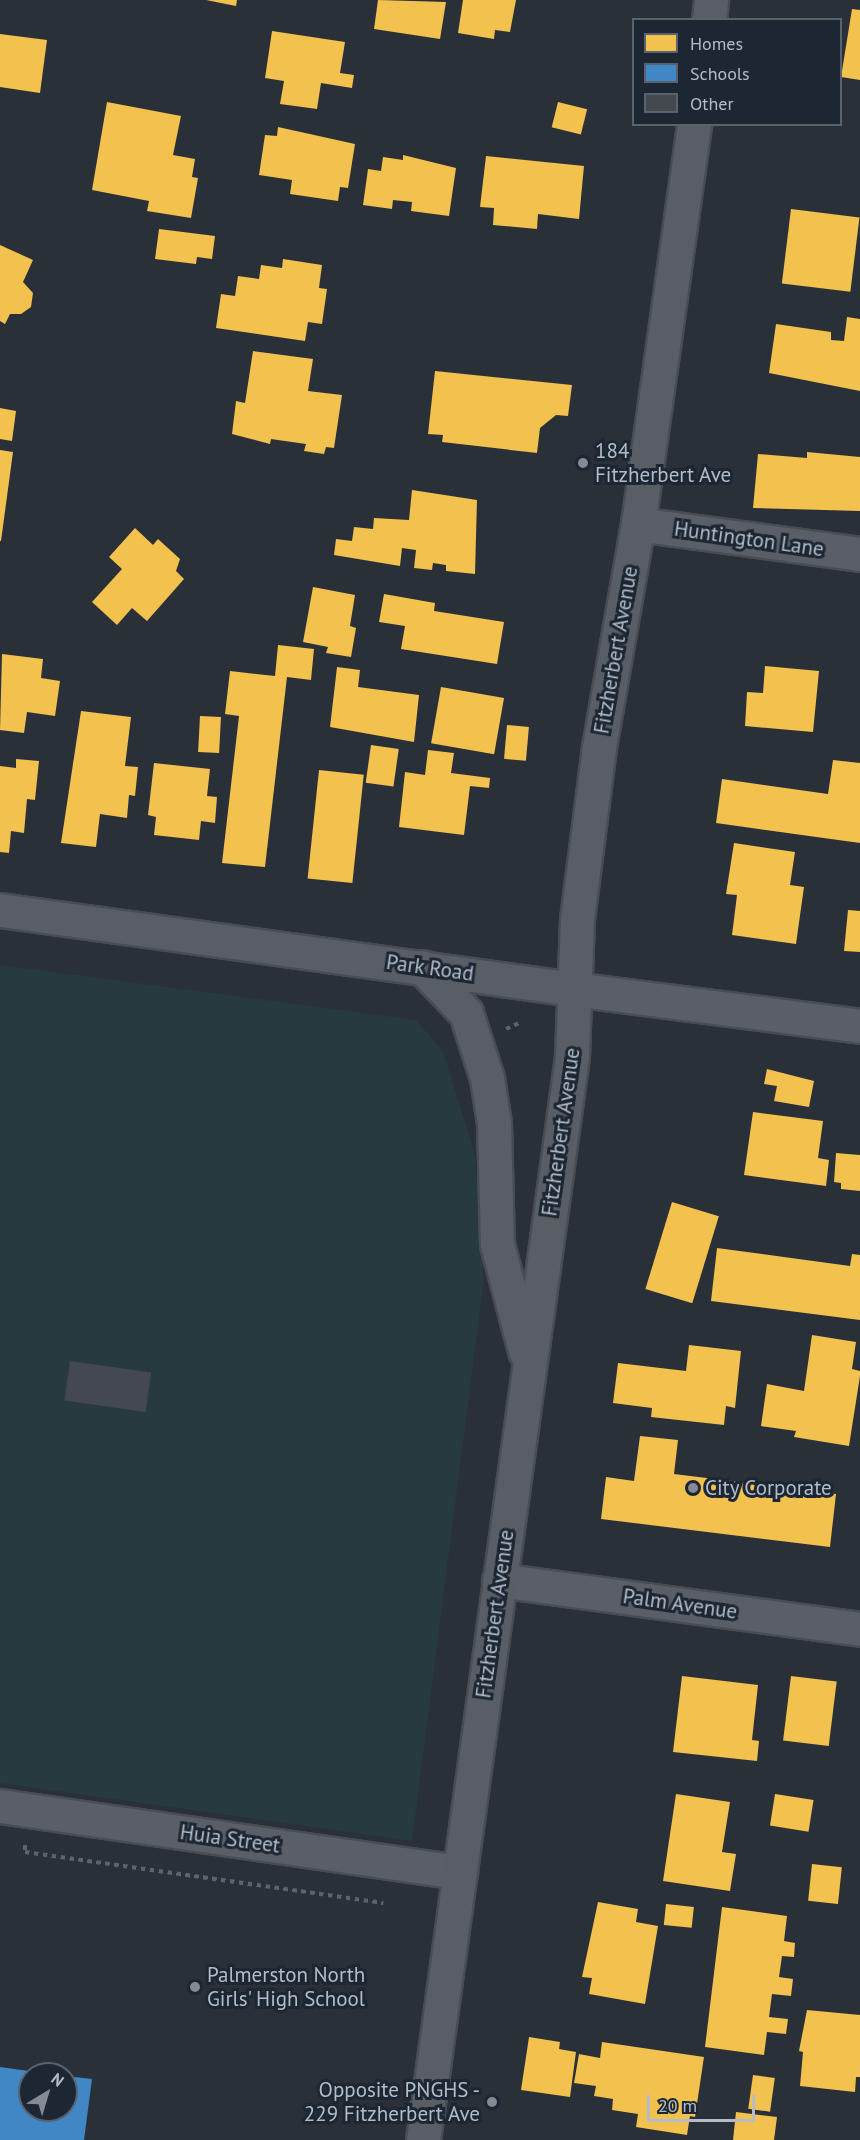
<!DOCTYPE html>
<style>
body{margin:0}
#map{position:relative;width:860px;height:2140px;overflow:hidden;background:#2a3038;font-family:"PT Sans",sans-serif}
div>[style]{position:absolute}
.green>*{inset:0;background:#273a3e}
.homes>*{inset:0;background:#f2c14e;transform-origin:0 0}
.schools>*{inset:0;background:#3f88c5}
.building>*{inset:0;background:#444950;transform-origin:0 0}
.path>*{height:4px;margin-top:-2px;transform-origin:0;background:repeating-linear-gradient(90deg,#5d636a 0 4.5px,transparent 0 9px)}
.roads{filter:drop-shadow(2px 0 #484c53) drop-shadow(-2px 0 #484c53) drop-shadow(0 2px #484c53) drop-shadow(0 -2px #484c53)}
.minor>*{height:33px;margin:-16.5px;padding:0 16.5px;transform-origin:16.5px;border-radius:16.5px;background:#5a5e66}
.tertiary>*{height:33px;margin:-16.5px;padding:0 16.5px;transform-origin:16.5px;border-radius:16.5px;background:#5a5e66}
.secondary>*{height:33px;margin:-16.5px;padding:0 16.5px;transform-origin:16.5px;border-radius:16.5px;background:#595d64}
.dots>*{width:16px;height:16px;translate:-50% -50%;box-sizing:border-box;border:3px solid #1d2633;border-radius:50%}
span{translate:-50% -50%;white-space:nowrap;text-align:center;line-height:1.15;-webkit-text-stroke:6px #1d2633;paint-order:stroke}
.poi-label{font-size:21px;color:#b4bcc9}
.left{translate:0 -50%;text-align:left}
.right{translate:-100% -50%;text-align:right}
.street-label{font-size:21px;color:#b4bcc9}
.legend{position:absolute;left:632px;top:18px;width:210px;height:108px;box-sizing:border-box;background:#1d2633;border:2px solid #59626f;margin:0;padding:8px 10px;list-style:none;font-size:18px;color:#b4bcc9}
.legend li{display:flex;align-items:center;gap:12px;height:30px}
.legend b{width:30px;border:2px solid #59626f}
.north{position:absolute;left:18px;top:2062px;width:60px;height:60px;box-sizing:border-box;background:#1d2633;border:2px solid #59626f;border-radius:50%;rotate:38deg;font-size:16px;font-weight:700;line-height:24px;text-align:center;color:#b4bcc9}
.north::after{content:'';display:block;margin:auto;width:21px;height:27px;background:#848b96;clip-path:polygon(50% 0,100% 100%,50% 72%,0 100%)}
.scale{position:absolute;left:647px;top:2095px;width:108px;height:27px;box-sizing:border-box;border:3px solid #b4bcc9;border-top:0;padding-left:8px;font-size:18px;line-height:21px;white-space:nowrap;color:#b4bcc9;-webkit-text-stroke:4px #1d2633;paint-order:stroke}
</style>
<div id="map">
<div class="green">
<i style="clip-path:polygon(0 965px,416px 1020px,443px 1051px,475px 1155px,484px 1278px,412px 1841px,0 1783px)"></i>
</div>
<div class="homes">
<i style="clip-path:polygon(206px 0,237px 0,236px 6px)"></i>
<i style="clip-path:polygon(378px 0,446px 2px,440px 39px,374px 29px)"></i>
<i style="clip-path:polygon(463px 0,516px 0,510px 32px,495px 30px,494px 39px,458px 33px)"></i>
<i style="clip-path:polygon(852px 9px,860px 10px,860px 80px,841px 77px)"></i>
<i style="clip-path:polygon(272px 31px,345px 42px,340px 73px,354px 75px,352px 88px,321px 83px,317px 109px,280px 104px,284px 81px,265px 78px)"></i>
<i style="clip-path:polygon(0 34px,47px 40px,40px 93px,0 87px)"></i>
<i style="clip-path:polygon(107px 102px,181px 116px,173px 155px,195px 159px,192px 177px,198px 178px,191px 218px,147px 211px,149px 201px,92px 190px)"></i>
<i style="left:558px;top:102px;width:30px;height:26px;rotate:14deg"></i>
<i style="clip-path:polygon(278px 127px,355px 144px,348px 188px,340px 187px,338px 201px,290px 194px,292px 180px,259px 175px,265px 135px,277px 136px)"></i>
<i style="clip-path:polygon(403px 155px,456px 168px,449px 216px,411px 211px,412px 202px,393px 200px,392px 209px,363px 205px,368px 169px,381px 171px,383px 157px,403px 160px)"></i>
<i style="clip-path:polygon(486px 156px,584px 166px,579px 219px,538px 214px,537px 229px,493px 225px,494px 208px,480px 207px)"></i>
<i style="left:791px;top:209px;width:69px;height:75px;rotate:7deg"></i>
<i style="clip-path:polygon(159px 229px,215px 236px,212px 259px,197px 257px,196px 264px,155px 259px)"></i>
<i style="clip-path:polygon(0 245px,33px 260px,23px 282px,33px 293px,31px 307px,21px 314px,10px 314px,5px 324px,0 321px)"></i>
<i style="clip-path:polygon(283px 259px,322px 265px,319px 288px,327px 289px,322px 324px,308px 322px,305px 341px,216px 328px,221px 294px,235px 296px,238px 276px,259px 279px,261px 265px,282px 268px)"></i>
<i style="clip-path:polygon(847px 317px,860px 319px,860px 391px,769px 373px,776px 324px,831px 332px,831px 340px,844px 341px)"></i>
<i style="clip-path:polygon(253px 351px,313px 359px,308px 391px,342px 395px,334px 448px,326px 447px,324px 454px,304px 451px,306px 444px,271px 439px,270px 444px,232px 434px,236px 401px,245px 403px)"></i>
<i style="clip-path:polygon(435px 371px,572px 385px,568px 416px,556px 415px,540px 428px,537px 453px,442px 442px,443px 435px,428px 434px)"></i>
<i style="clip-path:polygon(0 408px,16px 411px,12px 441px,0 439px)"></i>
<i style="clip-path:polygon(0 450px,13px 452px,1px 541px,0 541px)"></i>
<i style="clip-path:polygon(807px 452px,860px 457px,860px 511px,753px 508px,758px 454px,807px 458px)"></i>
<i style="clip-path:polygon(412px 490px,477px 500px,475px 574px,446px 571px,446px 565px,433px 563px,432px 570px,414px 568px,416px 550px,402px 548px,400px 566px,334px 555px,336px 539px,352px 541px,354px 527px,373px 529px,374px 518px,409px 520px)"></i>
<i style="clip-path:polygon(135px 528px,153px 545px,158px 539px,180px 559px,176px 571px,184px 579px,147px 621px,132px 608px,117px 625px,92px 602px,122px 569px,109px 557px)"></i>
<i style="clip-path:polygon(313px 587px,355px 595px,350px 626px,356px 628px,351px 657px,326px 653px,328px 647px,303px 642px)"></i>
<i style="clip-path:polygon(384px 594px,435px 603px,434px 611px,504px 622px,497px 664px,401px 649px,405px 626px,379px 622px)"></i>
<i style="clip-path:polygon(278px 645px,314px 649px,311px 680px,287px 677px,265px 867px,222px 863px,239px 716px,225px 714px,230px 671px,275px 676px)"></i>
<i style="clip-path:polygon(2px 654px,43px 659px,41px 678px,60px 681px,55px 716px,27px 712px,24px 733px,0 730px)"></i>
<i style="clip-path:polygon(765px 666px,819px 671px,813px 732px,745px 726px,747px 692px,763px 693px)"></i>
<i style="clip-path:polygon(337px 667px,360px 670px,358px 687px,419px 695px,414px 742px,330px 727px)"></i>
<i style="left:441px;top:687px;width:64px;height:57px;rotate:10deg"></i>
<i style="clip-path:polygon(81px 711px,131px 717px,125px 766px,138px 767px,135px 796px,129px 795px,127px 818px,100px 814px,96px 847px,61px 843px)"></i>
<i style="left:200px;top:716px;width:21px;height:36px;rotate:3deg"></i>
<i style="left:507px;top:725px;width:22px;height:34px;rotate:5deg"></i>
<i style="left:371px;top:745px;width:28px;height:38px;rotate:8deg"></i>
<i style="clip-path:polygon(428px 750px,454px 753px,451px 773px,490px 778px,489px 788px,470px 786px,464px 835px,399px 827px,405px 772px,425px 775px)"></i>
<i style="clip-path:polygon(16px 759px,39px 761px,35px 800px,27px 799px,24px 833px,11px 831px,9px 853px,0 852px,0 766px,16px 768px)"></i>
<i style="clip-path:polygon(833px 760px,860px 763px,860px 843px,716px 823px,722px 779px,828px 794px)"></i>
<i style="clip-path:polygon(154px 763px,210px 769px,207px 796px,217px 797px,215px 823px,201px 821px,199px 840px,154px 835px,156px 817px,148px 815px)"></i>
<i style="left:319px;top:770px;width:45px;height:109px;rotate:6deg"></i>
<i style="clip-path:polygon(734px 843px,795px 852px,790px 885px,804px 887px,796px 944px,732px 935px,737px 895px,726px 894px)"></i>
<i style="clip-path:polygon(848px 910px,860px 911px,860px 952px,844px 951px)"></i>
<i style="clip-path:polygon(767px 1069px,814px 1081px,809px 1107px,774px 1101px,777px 1086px,764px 1084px)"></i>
<i style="clip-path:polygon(753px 1112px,823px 1121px,818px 1158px,829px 1160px,826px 1186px,744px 1175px)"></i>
<i style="clip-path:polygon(836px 1153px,860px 1155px,860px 1191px,841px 1189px,841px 1183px,834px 1182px)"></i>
<i style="left:672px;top:1202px;width:49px;height:91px;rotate:17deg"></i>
<i style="clip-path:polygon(717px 1248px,850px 1266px,852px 1254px,860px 1255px,860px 1320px,711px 1301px)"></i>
<i style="clip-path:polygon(812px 1335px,856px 1342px,852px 1369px,860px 1371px,860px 1376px,849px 1446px,794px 1437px,796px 1431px,761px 1426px,767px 1384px,804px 1391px)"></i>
<i style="clip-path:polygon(689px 1345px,741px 1351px,735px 1408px,726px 1406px,724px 1425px,651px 1417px,652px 1408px,613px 1403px,618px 1363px,686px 1371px)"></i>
<i style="clip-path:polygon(640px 1436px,678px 1440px,674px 1474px,836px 1494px,830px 1547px,601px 1519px,606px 1477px,634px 1481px)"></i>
<i style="clip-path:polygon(682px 1676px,758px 1685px,752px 1740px,759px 1741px,757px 1761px,673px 1752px)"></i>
<i style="left:791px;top:1676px;width:46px;height:65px;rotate:7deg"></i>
<i style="clip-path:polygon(676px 1794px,730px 1802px,722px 1852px,736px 1854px,730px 1891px,663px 1881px)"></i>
<i style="left:775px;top:1794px;width:39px;height:32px;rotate:9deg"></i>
<i style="left:812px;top:1864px;width:30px;height:37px;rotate:6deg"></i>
<i style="clip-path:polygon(598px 1902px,638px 1909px,636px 1922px,658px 1926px,645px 2004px,589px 1994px,592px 1978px,582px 1977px)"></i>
<i style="left:666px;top:1904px;width:28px;height:21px;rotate:6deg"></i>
<i style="clip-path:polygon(722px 1907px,787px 1916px,784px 1941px,795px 1943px,794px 1957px,782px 1956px,779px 1977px,793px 1979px,791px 1996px,772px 1994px,769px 2017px,788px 2019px,786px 2034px,767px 2032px,764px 2055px,705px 2047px)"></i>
<i style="clip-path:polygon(807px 2010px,860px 2015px,860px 2077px,856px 2077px,855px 2092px,800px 2086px,803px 2052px,799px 2051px)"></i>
<i style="clip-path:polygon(529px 2037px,560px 2042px,559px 2049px,576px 2052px,570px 2097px,521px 2090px)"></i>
<i style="clip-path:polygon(602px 2042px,704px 2057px,695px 2117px,690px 2116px,687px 2135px,636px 2127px,638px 2114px,612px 2110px,613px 2099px,594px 2096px,596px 2086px,574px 2083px,579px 2054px,600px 2058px)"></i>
<i style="left:753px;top:2075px;width:22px;height:34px;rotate:8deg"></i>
<i style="clip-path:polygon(736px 2112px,777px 2117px,774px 2140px,733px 2140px)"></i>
</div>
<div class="schools">
<i style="clip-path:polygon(0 2067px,43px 2073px,30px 2074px,30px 2110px,66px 2110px,66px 2076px,92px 2079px,84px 2140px,0 2140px)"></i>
</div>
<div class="building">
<i style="left:70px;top:1361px;width:82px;height:40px;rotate:8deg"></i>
</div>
<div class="path">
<i style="left:506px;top:1029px;width:14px;rotate:-25deg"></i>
<i style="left:25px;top:1845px;width:7px;rotate:90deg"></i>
<i style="left:25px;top:1852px;width:362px;rotate:8.1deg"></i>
</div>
<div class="roads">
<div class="minor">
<i style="left:638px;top:524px;width:224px;rotate:7.7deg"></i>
<i style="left:499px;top:1580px;width:364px;rotate:7.7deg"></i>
<i style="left:0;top:1806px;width:465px;rotate:8.2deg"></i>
</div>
<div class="tertiary">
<i style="left:573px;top:989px;width:289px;rotate:7.3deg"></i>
</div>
<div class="secondary">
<i style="left:709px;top:20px;width:20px;rotate:-84deg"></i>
<i style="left:0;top:910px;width:578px;rotate:7.85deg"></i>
<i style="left:422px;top:967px;width:64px;rotate:46.3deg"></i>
<i style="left:466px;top:1013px;width:68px;rotate:72.1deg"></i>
<i style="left:487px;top:1078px;width:46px;rotate:81.2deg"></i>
<i style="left:494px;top:1123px;width:121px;rotate:88.6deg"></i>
<i style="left:497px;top:1244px;width:111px;rotate:75.3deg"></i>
<i style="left:423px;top:2140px;width:1094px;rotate:-82.17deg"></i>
<i style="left:572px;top:1056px;width:137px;rotate:-87.9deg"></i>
<i style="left:577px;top:919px;width:173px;rotate:-82.7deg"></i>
<i style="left:599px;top:747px;width:226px;rotate:-80.1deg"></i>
<i style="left:638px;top:524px;width:404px;rotate:-82deg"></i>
</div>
</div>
<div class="dots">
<i style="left:583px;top:463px;background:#848b96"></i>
<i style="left:693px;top:1488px;background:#848b96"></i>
<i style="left:195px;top:1987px;background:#848b96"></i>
<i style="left:492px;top:2102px;background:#848b96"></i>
</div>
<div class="poi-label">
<span class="left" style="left:595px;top:463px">184<br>Fitzherbert Ave</span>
<span class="left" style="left:705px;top:1488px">City Corporate</span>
<span class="left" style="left:207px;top:1987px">Palmerston North<br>Girls' High School</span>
<span class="right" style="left:480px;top:2102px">Opposite PNGHS -<br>229 Fitzherbert Ave</span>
</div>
<div class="street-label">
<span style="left:749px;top:539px;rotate:8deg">Huntington Lane</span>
<span style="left:616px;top:650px;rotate:-80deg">Fitzherbert Avenue</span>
<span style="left:430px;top:968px;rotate:8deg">Park Road</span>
<span style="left:561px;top:1132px;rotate:-82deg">Fitzherbert Avenue</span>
<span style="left:680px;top:1604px;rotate:8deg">Palm Avenue</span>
<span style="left:495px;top:1614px;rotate:-82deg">Fitzherbert Avenue</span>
<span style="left:230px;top:1839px;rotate:8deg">Huia Street</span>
</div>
<ul class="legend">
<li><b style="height:16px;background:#f2c14e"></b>Homes</li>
<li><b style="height:16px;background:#3f88c5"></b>Schools</li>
<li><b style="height:16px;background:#444950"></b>Other</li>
</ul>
<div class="north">N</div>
<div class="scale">20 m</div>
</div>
